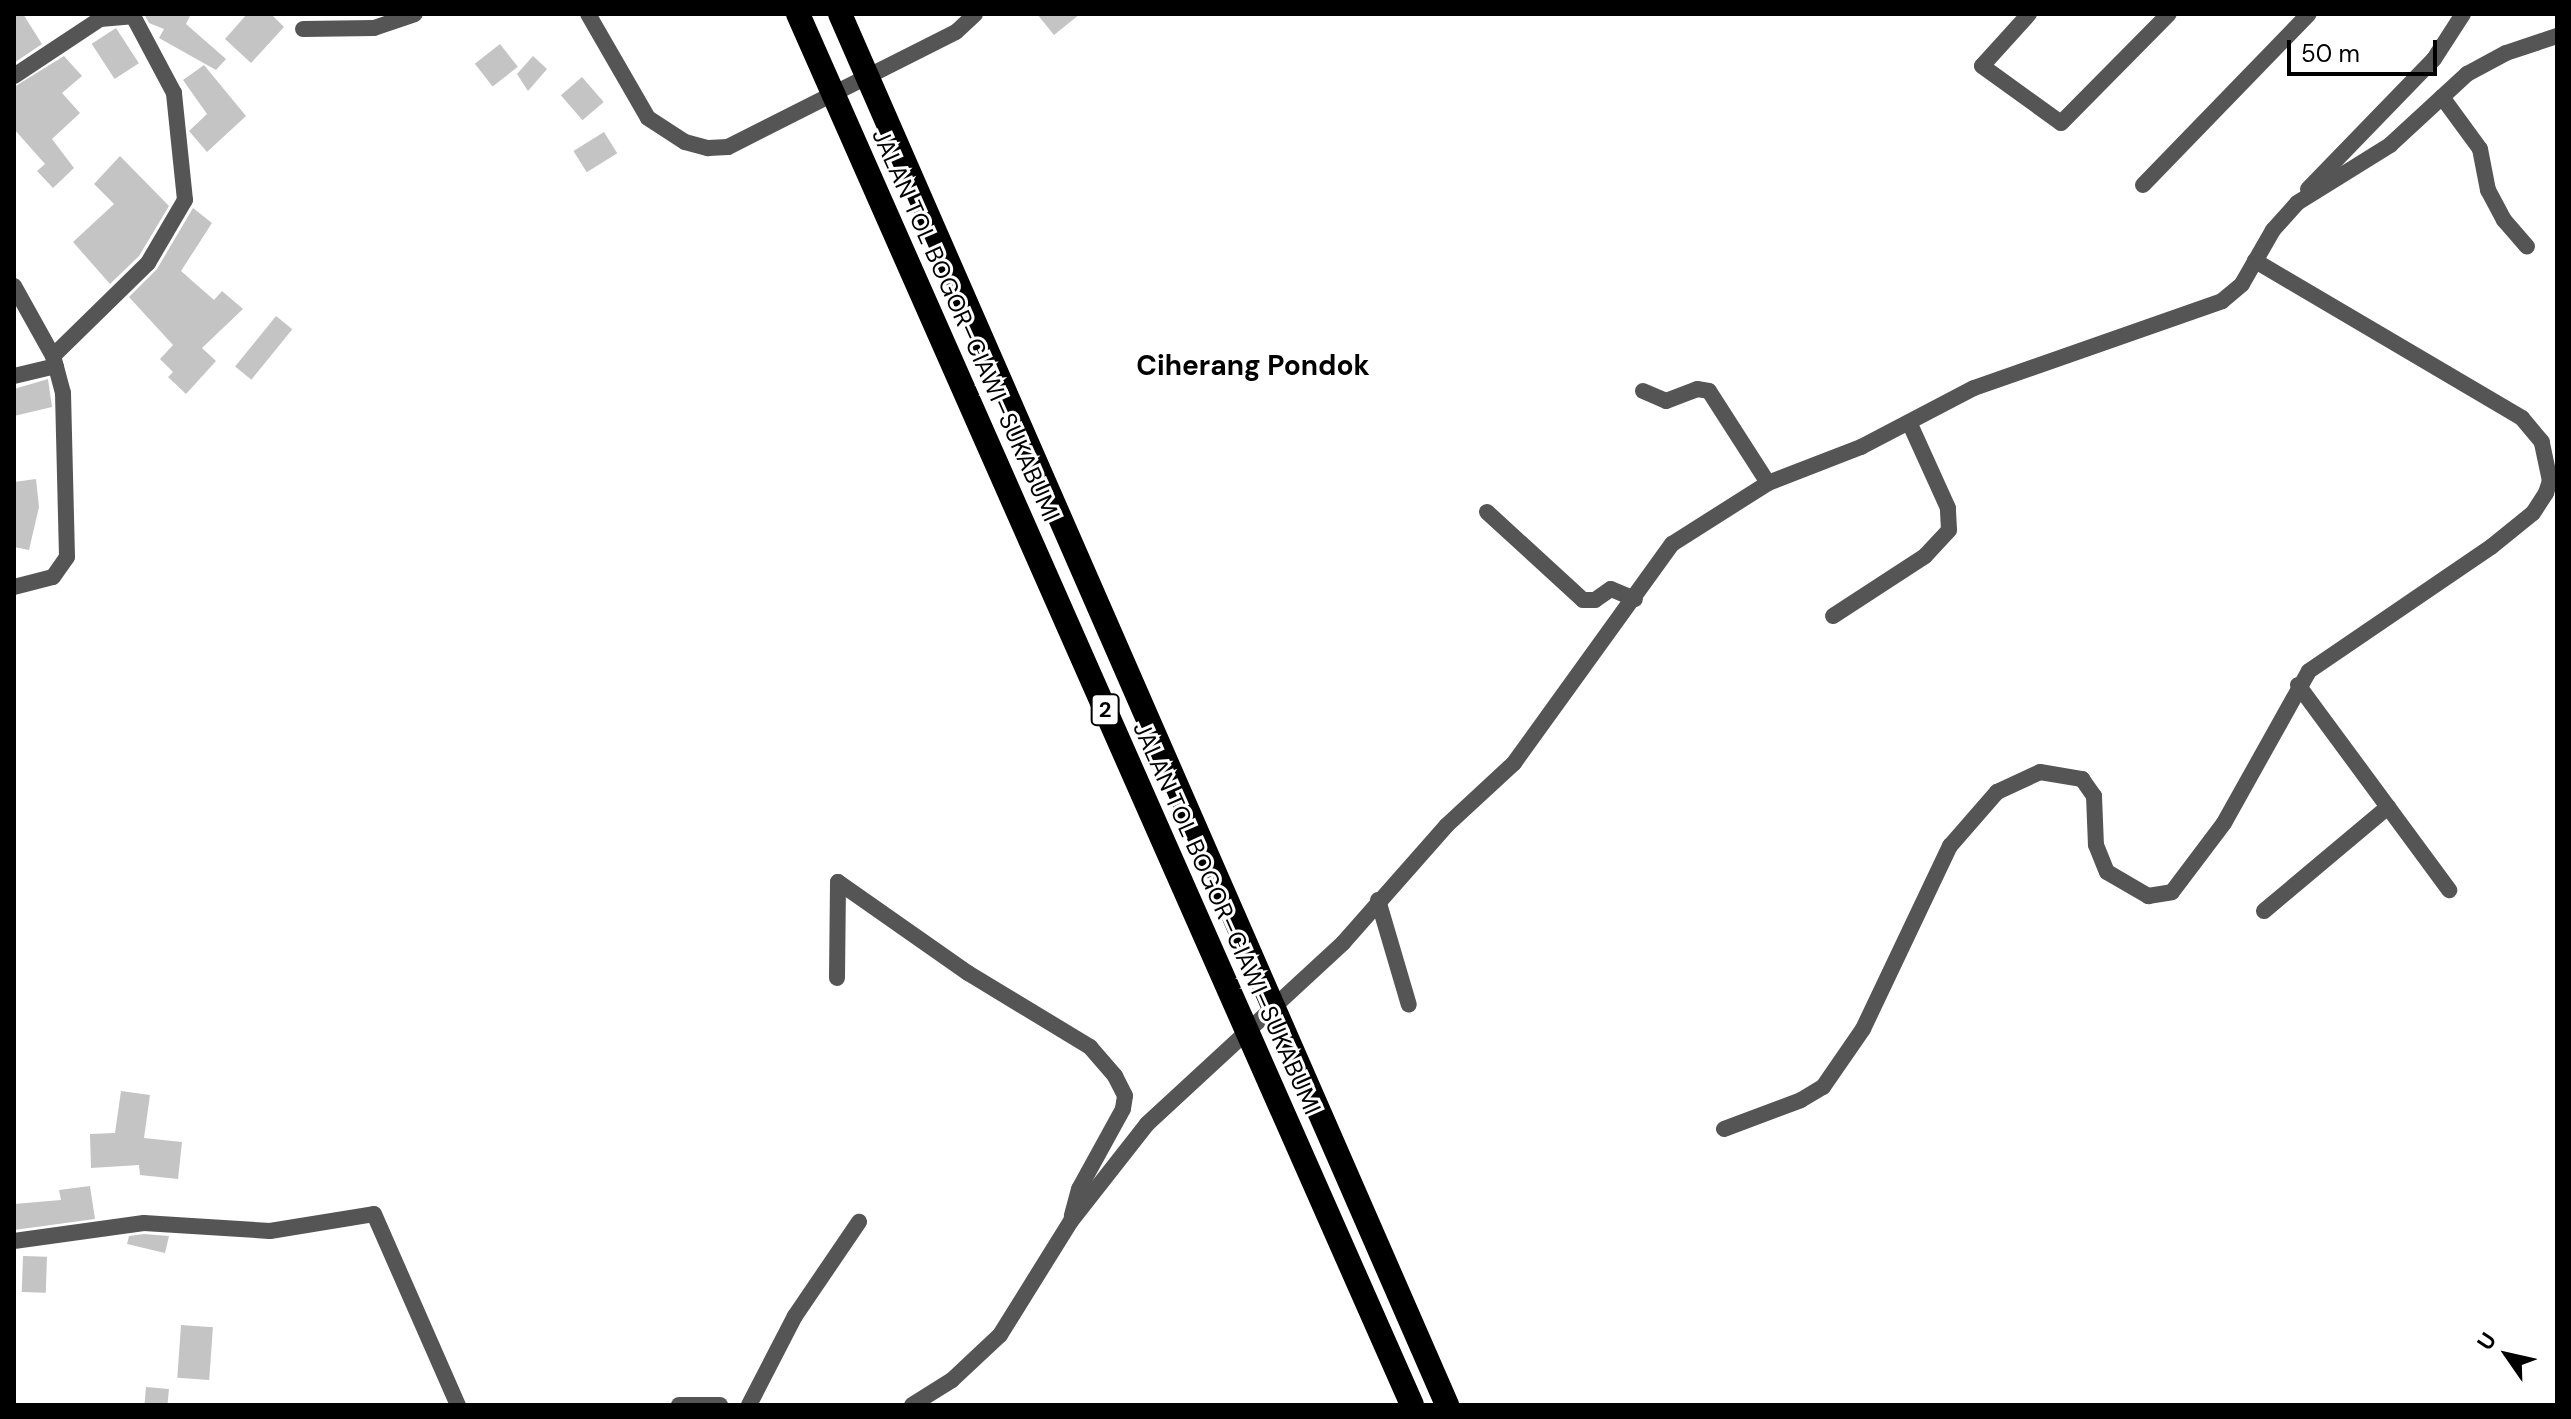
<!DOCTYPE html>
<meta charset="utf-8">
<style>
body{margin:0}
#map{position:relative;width:2571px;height:1419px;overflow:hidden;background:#fff;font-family:"DM Sans",sans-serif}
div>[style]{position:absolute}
.building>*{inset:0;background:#c4c4c4;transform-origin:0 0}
.street>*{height:16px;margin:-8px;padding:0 8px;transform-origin:8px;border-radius:8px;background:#555}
.highway>*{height:24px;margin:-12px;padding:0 12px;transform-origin:12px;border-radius:12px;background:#000}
span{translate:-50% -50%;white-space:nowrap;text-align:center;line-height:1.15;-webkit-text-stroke:6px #fff;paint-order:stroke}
.shield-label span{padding:2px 6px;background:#fff;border:2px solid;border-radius:6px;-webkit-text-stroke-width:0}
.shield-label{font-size:22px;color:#000;font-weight:700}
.street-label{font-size:24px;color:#000}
.quarter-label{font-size:28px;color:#000;font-weight:700}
.frame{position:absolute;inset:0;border:16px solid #000;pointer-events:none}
.north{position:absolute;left:2467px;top:1315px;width:80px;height:80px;-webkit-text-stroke:6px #fff;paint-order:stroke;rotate:304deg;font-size:22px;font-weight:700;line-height:32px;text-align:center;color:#000}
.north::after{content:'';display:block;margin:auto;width:28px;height:36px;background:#000;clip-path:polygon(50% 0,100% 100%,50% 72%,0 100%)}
.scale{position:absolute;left:2287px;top:40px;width:150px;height:36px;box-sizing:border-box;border:4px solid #000;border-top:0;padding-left:10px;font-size:24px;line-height:28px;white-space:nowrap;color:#000;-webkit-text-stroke:6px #fff;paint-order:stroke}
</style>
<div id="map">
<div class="building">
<i style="clip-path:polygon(14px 14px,23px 14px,42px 44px,14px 63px)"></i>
<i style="clip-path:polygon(144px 14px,191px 14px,186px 24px,226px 59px,216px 70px,159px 38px,164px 29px,149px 23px)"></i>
<i style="clip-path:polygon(247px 14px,271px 14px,284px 27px,251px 63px,225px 39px)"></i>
<i style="clip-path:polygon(1037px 14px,1080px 14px,1054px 35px)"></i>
<i style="left:116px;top:28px;width:42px;height:29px;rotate:57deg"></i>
<i style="left:500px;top:44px;width:29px;height:32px;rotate:52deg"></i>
<i style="clip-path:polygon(64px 56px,82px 76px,62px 93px,80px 113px,52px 139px,74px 168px,53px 188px,37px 171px,45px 164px,14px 129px,14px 87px)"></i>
<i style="clip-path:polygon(533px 56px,547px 69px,528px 91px,517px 74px)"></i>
<i style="clip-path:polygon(204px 65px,246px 116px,207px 152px,189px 131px,207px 114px,183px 80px)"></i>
<i style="left:582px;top:77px;width:33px;height:28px;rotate:49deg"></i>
<i style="left:604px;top:132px;width:25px;height:36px;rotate:58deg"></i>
<i style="clip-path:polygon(120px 156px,169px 206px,139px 256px,110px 284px,73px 242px,114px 204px,94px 184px)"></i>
<i style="clip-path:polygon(193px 208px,212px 223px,181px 271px,214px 300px,222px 291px,243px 309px,202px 348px,216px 361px,186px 394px,168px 377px,173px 372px,160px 359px,173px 345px,129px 297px,157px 269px)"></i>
<i style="left:276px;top:316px;width:21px;height:65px;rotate:39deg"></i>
<i style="clip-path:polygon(48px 379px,52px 407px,14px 416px,14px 389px)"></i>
<i style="clip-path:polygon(36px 479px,39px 507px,29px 550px,14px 547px,14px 482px)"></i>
<i style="clip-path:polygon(121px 1091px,150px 1095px,144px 1138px,182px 1142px,178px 1179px,140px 1175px,139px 1165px,91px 1168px,90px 1134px,115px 1133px)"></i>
<i style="clip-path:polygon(90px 1186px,95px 1219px,14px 1230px,14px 1204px,61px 1200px,59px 1190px)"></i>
<i style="clip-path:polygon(129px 1236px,144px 1234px,169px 1236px,165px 1253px,127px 1244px)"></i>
<i style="left:23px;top:1256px;width:24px;height:36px;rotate:2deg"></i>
<i style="left:181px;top:1325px;width:32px;height:53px;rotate:4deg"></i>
<i style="left:146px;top:1387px;width:23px;height:18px;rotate:5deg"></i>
</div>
<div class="street">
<i style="left:588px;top:14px;width:120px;rotate:60deg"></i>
<i style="left:648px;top:118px;width:44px;rotate:33deg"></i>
<i style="left:685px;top:142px;width:24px;rotate:15deg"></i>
<i style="left:708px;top:148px;width:20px;rotate:-3deg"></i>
<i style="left:728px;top:147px;width:255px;rotate:-26.8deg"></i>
<i style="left:956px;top:32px;width:26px;rotate:-43deg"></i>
<i style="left:2029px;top:14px;width:70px;rotate:132.1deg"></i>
<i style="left:1982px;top:66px;width:97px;rotate:35.8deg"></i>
<i style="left:2061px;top:123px;width:153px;rotate:-45.3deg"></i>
<i style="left:303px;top:29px;width:71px;rotate:-0.8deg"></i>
<i style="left:374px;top:28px;width:43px;rotate:-18.9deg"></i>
<i style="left:14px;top:76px;width:103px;rotate:-33.5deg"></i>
<i style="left:100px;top:19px;width:32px;rotate:-5deg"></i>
<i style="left:2442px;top:97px;width:64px;rotate:53.8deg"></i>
<i style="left:2480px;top:149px;width:42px;rotate:79deg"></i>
<i style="left:2488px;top:190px;width:34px;rotate:62deg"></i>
<i style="left:2504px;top:220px;width:35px;rotate:49deg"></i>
<i style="left:2143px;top:185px;width:238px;rotate:-45.9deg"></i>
<i style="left:2308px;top:189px;width:181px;rotate:-45.9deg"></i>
<i style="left:2434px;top:59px;width:54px;rotate:-57.2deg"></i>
<i style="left:14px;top:286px;width:80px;rotate:60.9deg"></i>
<i style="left:14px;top:376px;width:43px;rotate:-13.4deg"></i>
<i style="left:1643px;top:391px;width:25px;rotate:23deg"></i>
<i style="left:1666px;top:401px;width:33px;rotate:-21deg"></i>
<i style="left:1697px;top:389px;width:12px;rotate:9deg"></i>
<i style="left:1709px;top:391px;width:109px;rotate:57.3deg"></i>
<i style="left:1487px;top:512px;width:130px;rotate:42.5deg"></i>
<i style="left:1583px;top:600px;width:12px"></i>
<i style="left:1595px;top:600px;width:19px;rotate:-35deg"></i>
<i style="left:1611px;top:589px;width:26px;rotate:23deg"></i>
<i style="left:14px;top:587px;width:40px;rotate:-14.4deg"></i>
<i style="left:53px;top:577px;width:24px;rotate:-55deg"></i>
<i style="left:67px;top:557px;width:164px;rotate:-91.4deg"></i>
<i style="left:63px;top:393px;width:38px;rotate:-105deg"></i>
<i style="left:53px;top:356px;width:133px;rotate:-44.4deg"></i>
<i style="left:148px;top:263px;width:73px;rotate:-59.6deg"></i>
<i style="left:185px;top:200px;width:108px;rotate:-95.9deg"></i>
<i style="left:174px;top:93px;width:89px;rotate:-118deg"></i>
<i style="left:1833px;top:616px;width:110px;rotate:-33.1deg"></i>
<i style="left:1925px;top:556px;width:35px;rotate:-47deg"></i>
<i style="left:1949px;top:530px;width:22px;rotate:-93deg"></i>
<i style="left:1948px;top:508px;width:94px;rotate:-114.4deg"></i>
<i style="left:2298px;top:685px;width:255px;rotate:53.6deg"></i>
<i style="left:838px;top:882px;width:159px;rotate:35deg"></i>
<i style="left:968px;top:973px;width:143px;rotate:31.2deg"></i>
<i style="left:1090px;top:1047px;width:38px;rotate:49deg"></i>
<i style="left:1115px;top:1076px;width:22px;rotate:63deg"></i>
<i style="left:1125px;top:1096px;width:13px;rotate:99deg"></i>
<i style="left:1123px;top:1109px;width:91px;rotate:118.8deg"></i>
<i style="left:1079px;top:1189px;width:28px;rotate:105deg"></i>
<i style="left:1378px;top:900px;width:109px;rotate:73.6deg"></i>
<i style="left:2264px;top:911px;width:162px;rotate:-40deg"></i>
<i style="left:837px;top:978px;width:96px;rotate:-89.4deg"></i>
<i style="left:1724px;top:1129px;width:82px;rotate:-20.6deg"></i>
<i style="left:1801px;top:1100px;width:26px;rotate:-31deg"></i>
<i style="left:1823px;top:1087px;width:70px;rotate:-55.4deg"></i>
<i style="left:1863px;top:1029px;width:203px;rotate:-64.6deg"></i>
<i style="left:1950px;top:846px;width:72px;rotate:-49deg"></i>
<i style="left:1997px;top:792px;width:47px;rotate:-24.9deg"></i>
<i style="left:2040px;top:772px;width:43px;rotate:9.5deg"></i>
<i style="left:2082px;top:779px;width:21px;rotate:55deg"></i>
<i style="left:2094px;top:796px;width:49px;rotate:87.7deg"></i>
<i style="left:2096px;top:845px;width:29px;rotate:68deg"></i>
<i style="left:2107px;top:872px;width:48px;rotate:30.3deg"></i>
<i style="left:2148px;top:896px;width:24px;rotate:-9deg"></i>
<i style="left:2172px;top:892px;width:86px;rotate:-53deg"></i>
<i style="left:2224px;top:823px;width:174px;rotate:-60.8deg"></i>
<i style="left:2309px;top:671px;width:220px;rotate:-34.3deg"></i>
<i style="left:2491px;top:547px;width:54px;rotate:-39deg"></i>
<i style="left:2533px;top:513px;width:24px;rotate:-57deg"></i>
<i style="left:2546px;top:493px;width:13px;rotate:-72deg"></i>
<i style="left:2550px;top:481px;width:40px;rotate:-102deg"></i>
<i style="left:2542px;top:442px;width:31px;rotate:-130deg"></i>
<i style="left:2522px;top:418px;width:310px;rotate:-149.5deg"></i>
<i style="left:14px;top:1241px;width:131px;rotate:-7.9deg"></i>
<i style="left:144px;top:1223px;width:126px;rotate:3.6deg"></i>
<i style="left:270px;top:1231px;width:105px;rotate:-9.3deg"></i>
<i style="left:374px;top:1214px;width:209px;rotate:66.3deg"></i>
<i style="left:679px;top:1405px;width:41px"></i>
<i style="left:749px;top:1405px;width:100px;rotate:-62.7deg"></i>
<i style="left:795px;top:1316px;width:114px;rotate:-55.8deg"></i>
<i style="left:912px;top:1405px;width:47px;rotate:-32deg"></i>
<i style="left:952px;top:1380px;width:66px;rotate:-43.2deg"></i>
<i style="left:1000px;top:1335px;width:134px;rotate:-58.1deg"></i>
<i style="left:1071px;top:1221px;width:123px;rotate:-51.9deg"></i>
<i style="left:1147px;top:1124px;width:267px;rotate:-42.7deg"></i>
<i style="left:1343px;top:943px;width:156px;rotate:-48.6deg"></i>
<i style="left:1446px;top:826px;width:93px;rotate:-42.8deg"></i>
<i style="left:1514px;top:763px;width:270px;rotate:-54.2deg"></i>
<i style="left:1672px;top:544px;width:114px;rotate:-32.4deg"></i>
<i style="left:1768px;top:483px;width:100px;rotate:-21.2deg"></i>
<i style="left:1861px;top:447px;width:127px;rotate:-27.6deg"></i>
<i style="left:1974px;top:388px;width:263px;rotate:-19.3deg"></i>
<i style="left:2222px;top:301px;width:26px;rotate:-40deg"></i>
<i style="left:2242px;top:284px;width:62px;rotate:-60.1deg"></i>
<i style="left:2273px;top:230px;width:36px;rotate:-48deg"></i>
<i style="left:2297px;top:203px;width:110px;rotate:-31.9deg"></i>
<i style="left:2390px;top:145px;width:105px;rotate:-42.7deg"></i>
<i style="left:2467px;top:74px;width:44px;rotate:-28.3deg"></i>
<i style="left:2506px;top:53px;width:54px;rotate:-18.4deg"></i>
</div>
<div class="highway">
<i style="left:798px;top:14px;width:1520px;rotate:66.18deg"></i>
<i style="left:840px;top:14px;width:1518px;rotate:66.42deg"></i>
</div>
<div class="shield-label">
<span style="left:1105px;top:710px">2</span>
</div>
<div class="street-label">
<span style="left:966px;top:325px;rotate:66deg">JALAN TOL BOGOR–CIAWI–SUKABUMI</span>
<span style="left:1227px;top:918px;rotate:66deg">JALAN TOL BOGOR–CIAWI–SUKABUMI</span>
</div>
<div class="quarter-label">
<span style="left:1253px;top:366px">Ciherang Pondok</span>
</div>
<div class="frame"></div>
<div class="north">U</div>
<div class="scale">50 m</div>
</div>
